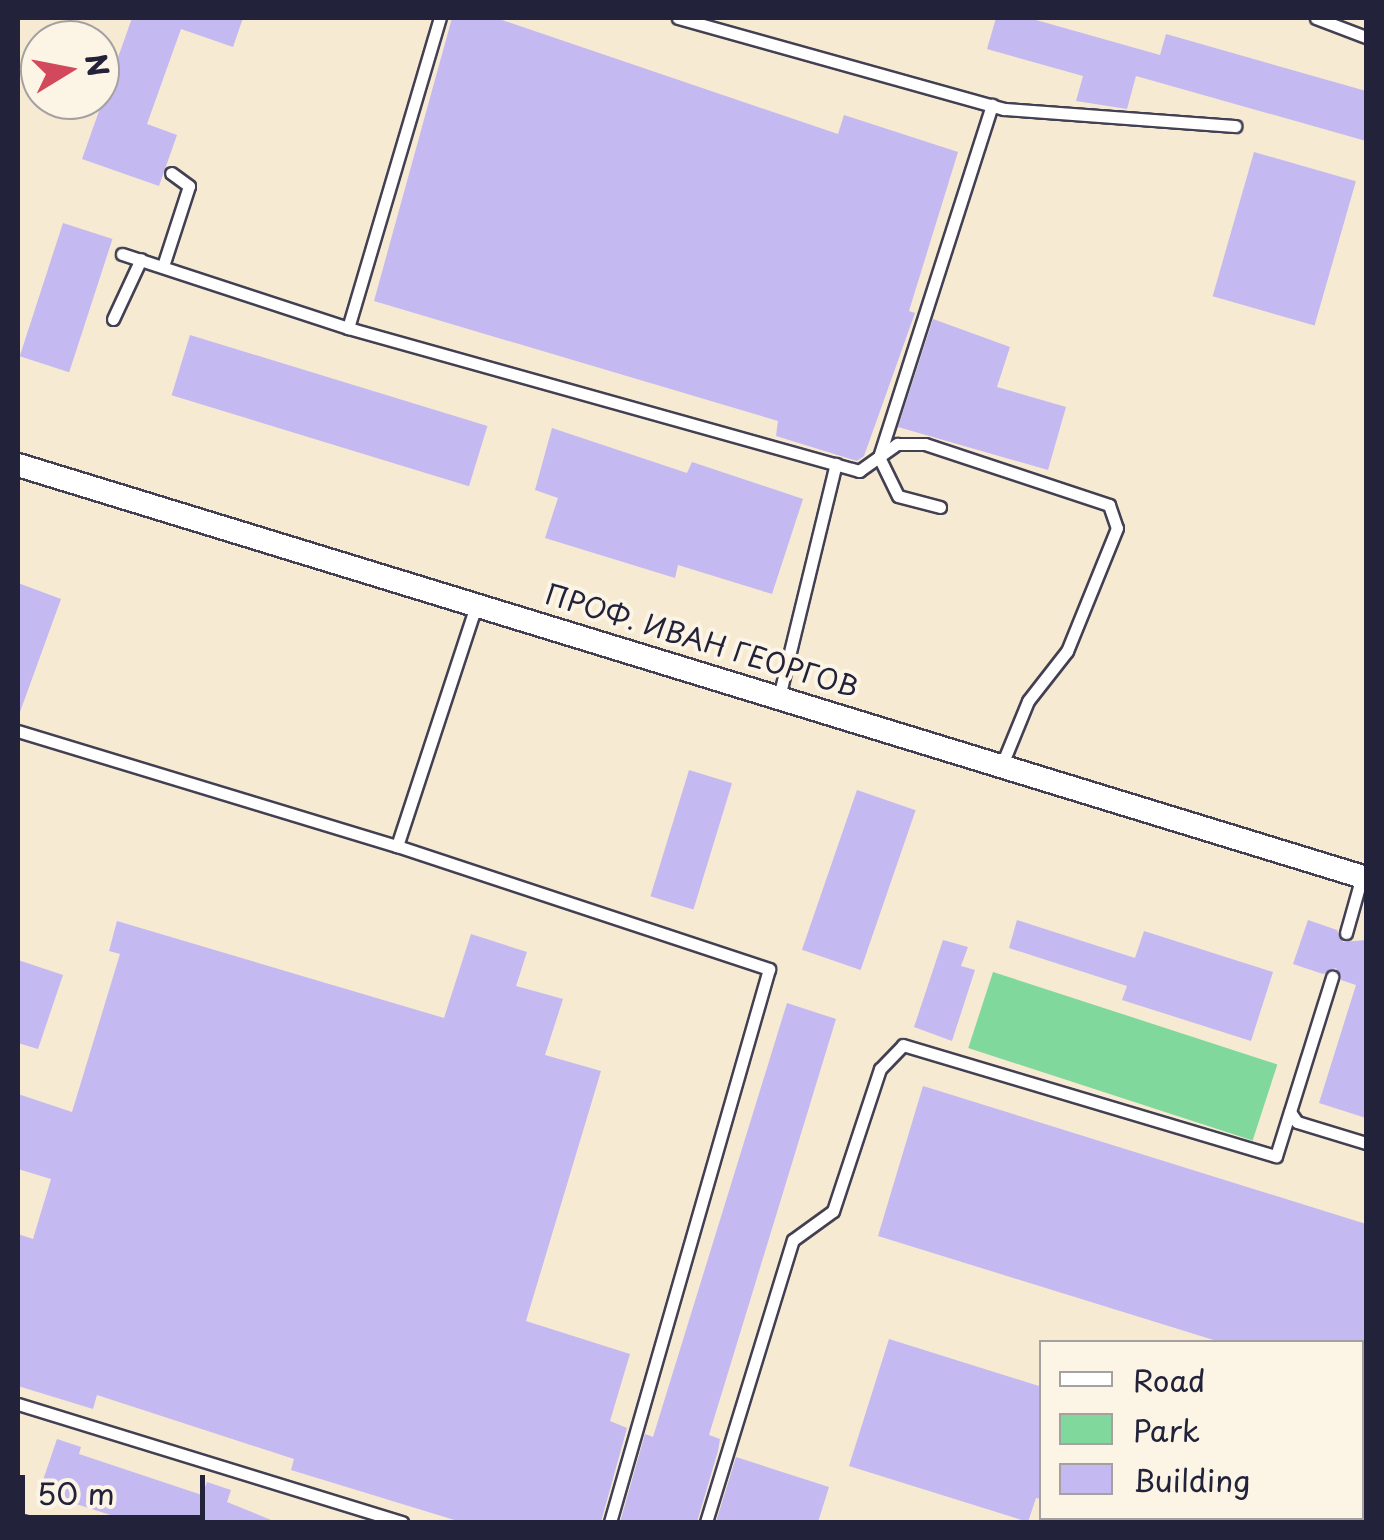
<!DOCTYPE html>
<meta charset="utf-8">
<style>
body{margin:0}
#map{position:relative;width:1384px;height:1540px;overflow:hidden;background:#f6ead2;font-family:"Playpen Sans",sans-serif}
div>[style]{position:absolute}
.green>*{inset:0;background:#81d89c;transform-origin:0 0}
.building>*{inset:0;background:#c4b9f1;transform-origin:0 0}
.roads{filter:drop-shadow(2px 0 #424052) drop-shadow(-2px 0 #424052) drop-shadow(0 2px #424052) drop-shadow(0 -2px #424052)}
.service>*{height:11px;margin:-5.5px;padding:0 5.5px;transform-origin:5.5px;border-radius:5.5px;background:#fff}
.minor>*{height:22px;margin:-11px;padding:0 11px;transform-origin:11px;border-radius:11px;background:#fff}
span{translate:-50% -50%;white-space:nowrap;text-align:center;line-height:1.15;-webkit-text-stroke:8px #fcf5e5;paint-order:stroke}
.street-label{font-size:28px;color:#22223b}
.frame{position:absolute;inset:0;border:20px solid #22223b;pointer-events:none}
.legend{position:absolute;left:1039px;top:1340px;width:325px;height:180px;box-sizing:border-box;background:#fcf5e5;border:2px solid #a5a1a1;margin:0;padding:12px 18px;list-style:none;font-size:30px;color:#22223b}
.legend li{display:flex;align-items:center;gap:20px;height:50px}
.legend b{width:50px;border:2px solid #a5a1a1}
.north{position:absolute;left:20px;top:20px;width:100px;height:100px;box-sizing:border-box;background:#fcf5e5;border:2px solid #a5a1a1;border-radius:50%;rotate:80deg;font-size:28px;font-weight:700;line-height:40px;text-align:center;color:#22223b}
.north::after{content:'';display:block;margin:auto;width:35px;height:45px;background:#d1495b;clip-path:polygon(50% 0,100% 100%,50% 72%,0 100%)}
.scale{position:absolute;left:20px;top:1475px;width:185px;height:45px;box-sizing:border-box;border:5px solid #22223b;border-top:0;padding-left:12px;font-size:30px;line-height:35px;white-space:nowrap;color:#22223b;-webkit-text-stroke:8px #fcf5e5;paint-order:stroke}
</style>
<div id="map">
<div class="green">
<i style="left:993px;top:972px;width:299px;height:80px;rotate:18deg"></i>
</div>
<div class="building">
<i style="clip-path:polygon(132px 18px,243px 18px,233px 47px,181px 29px,147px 124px,177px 135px,159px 186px,82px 159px)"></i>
<i style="clip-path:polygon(452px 18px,496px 18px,838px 134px,844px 115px,958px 152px,909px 311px,915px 313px,864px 456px,857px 461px,776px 436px,778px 421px,374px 301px)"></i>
<i style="clip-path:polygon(996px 18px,1029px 18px,1160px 55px,1166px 34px,1366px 91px,1366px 141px,1136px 76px,1127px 109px,1076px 101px,1083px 76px,987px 49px)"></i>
<i style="left:1254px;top:152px;width:106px;height:150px;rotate:16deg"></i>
<i style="left:63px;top:223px;width:52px;height:140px;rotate:18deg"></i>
<i style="clip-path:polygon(933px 319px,1010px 347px,997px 387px,1066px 407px,1048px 470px,898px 427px)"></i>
<i style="left:190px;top:335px;width:311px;height:63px;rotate:17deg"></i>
<i style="clip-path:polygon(552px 428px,687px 473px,692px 462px,803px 499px,772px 594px,678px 565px,675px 578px,545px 538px,558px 498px,535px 490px)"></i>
<i style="clip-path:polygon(18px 583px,61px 599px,20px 712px,18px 711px)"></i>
<i style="left:689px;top:770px;width:45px;height:132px;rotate:17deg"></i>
<i style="left:857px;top:790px;width:62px;height:169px;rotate:19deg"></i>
<i style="clip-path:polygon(1017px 920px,1135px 958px,1144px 931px,1273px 972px,1251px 1041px,1122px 1000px,1127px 986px,1009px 948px)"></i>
<i style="clip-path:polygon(1308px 920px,1337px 930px,1343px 942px,1366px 940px,1366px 1118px,1319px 1103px,1356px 985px,1341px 980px,1336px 968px,1323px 974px,1293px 964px)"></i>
<i style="clip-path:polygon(117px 921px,444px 1018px,471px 934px,527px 952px,516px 986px,563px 999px,545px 1055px,601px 1071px,526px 1321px,630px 1354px,610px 1421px,627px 1428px,601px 1522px,461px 1522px,291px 1470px,294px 1459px,97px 1395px,93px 1409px,18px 1386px,18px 1234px,33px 1239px,51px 1179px,18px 1169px,18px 1094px,72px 1112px,120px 954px,109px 951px)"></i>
<i style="clip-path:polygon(943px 940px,968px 947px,961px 966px,975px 970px,952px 1041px,914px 1027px)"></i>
<i style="clip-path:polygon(18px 960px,63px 975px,38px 1049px,18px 1043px)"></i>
<i style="clip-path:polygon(787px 1003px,836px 1019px,709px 1435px,720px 1439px,718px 1451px,697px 1522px,620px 1522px,645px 1434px,653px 1437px)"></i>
<i style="clip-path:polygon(923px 1086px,1366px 1224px,1366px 1342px,1220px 1342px,878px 1236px)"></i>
<i style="clip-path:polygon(889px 1339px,1042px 1387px,1042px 1499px,1036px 1498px,1028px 1522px,849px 1466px)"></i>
<i style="clip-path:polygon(57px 1439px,81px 1447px,79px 1454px,202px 1495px,207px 1482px,231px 1490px,227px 1502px,276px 1522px,132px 1522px,39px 1492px)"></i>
<i style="clip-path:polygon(736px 1457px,829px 1487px,818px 1522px,716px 1522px)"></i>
</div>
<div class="roads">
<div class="service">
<i style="left:678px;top:18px;width:338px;rotate:15.6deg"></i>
<i style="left:1004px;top:109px;width:232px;rotate:4.2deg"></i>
<i style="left:1316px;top:18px;width:53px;rotate:20.8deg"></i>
<i style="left:122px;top:254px;width:238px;rotate:18.1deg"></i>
<i style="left:348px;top:328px;width:531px;rotate:15.63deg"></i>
<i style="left:859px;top:471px;width:47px;rotate:-35.4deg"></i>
<i style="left:897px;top:444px;width:28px"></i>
<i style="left:925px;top:444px;width:194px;rotate:18.3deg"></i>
<i style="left:1109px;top:505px;width:24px;rotate:71deg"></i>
<i style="left:1117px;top:528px;width:133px;rotate:112.1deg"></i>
<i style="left:1067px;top:651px;width:63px;rotate:128deg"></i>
<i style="left:1028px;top:701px;width:66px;rotate:112.3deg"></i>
<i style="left:163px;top:266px;width:84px;rotate:-72deg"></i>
<i style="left:189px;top:186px;width:22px;rotate:-144deg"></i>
<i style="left:113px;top:319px;width:66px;rotate:-65deg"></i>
<i style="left:348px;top:328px;width:323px;rotate:-73.5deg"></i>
<i style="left:940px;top:507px;width:43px;rotate:-165.3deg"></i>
<i style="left:898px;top:496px;width:43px;rotate:-116deg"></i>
<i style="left:879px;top:457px;width:370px;rotate:-72.2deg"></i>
<i style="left:779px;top:697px;width:240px;rotate:-76.3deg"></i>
<i style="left:18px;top:731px;width:396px;rotate:16.9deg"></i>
<i style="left:397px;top:846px;width:392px;rotate:18.3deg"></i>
<i style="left:769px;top:969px;width:575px;rotate:106.04deg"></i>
<i style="left:397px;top:846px;width:256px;rotate:-71.8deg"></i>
<i style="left:1346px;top:933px;width:59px;rotate:-74.3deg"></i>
<i style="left:1290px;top:1112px;width:12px;rotate:55deg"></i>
<i style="left:1297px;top:1122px;width:72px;rotate:16.9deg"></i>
<i style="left:18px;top:1404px;width:402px;rotate:17.1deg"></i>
<i style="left:18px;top:1520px;width:8px;rotate:14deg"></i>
<i style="left:706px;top:1522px;width:295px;rotate:-72.9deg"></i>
<i style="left:793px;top:1240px;width:49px;rotate:-35.9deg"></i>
<i style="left:833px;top:1211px;width:150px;rotate:-71.7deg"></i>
<i style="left:880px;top:1069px;width:33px;rotate:-46deg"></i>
<i style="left:903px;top:1045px;width:389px;rotate:16.6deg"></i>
<i style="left:1276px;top:1156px;width:188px;rotate:-72.6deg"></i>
</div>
<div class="minor">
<i style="left:18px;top:465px;width:1410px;rotate:17.03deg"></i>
</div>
</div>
<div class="street-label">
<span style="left:702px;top:640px;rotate:17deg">ПРОФ. ИВАН ГЕОРГОВ</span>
</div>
<div class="frame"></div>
<ul class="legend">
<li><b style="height:12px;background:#fff"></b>Road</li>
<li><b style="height:28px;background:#81d89c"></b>Park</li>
<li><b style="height:28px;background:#c4b9f1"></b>Building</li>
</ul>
<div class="north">N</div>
<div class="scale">50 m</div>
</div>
